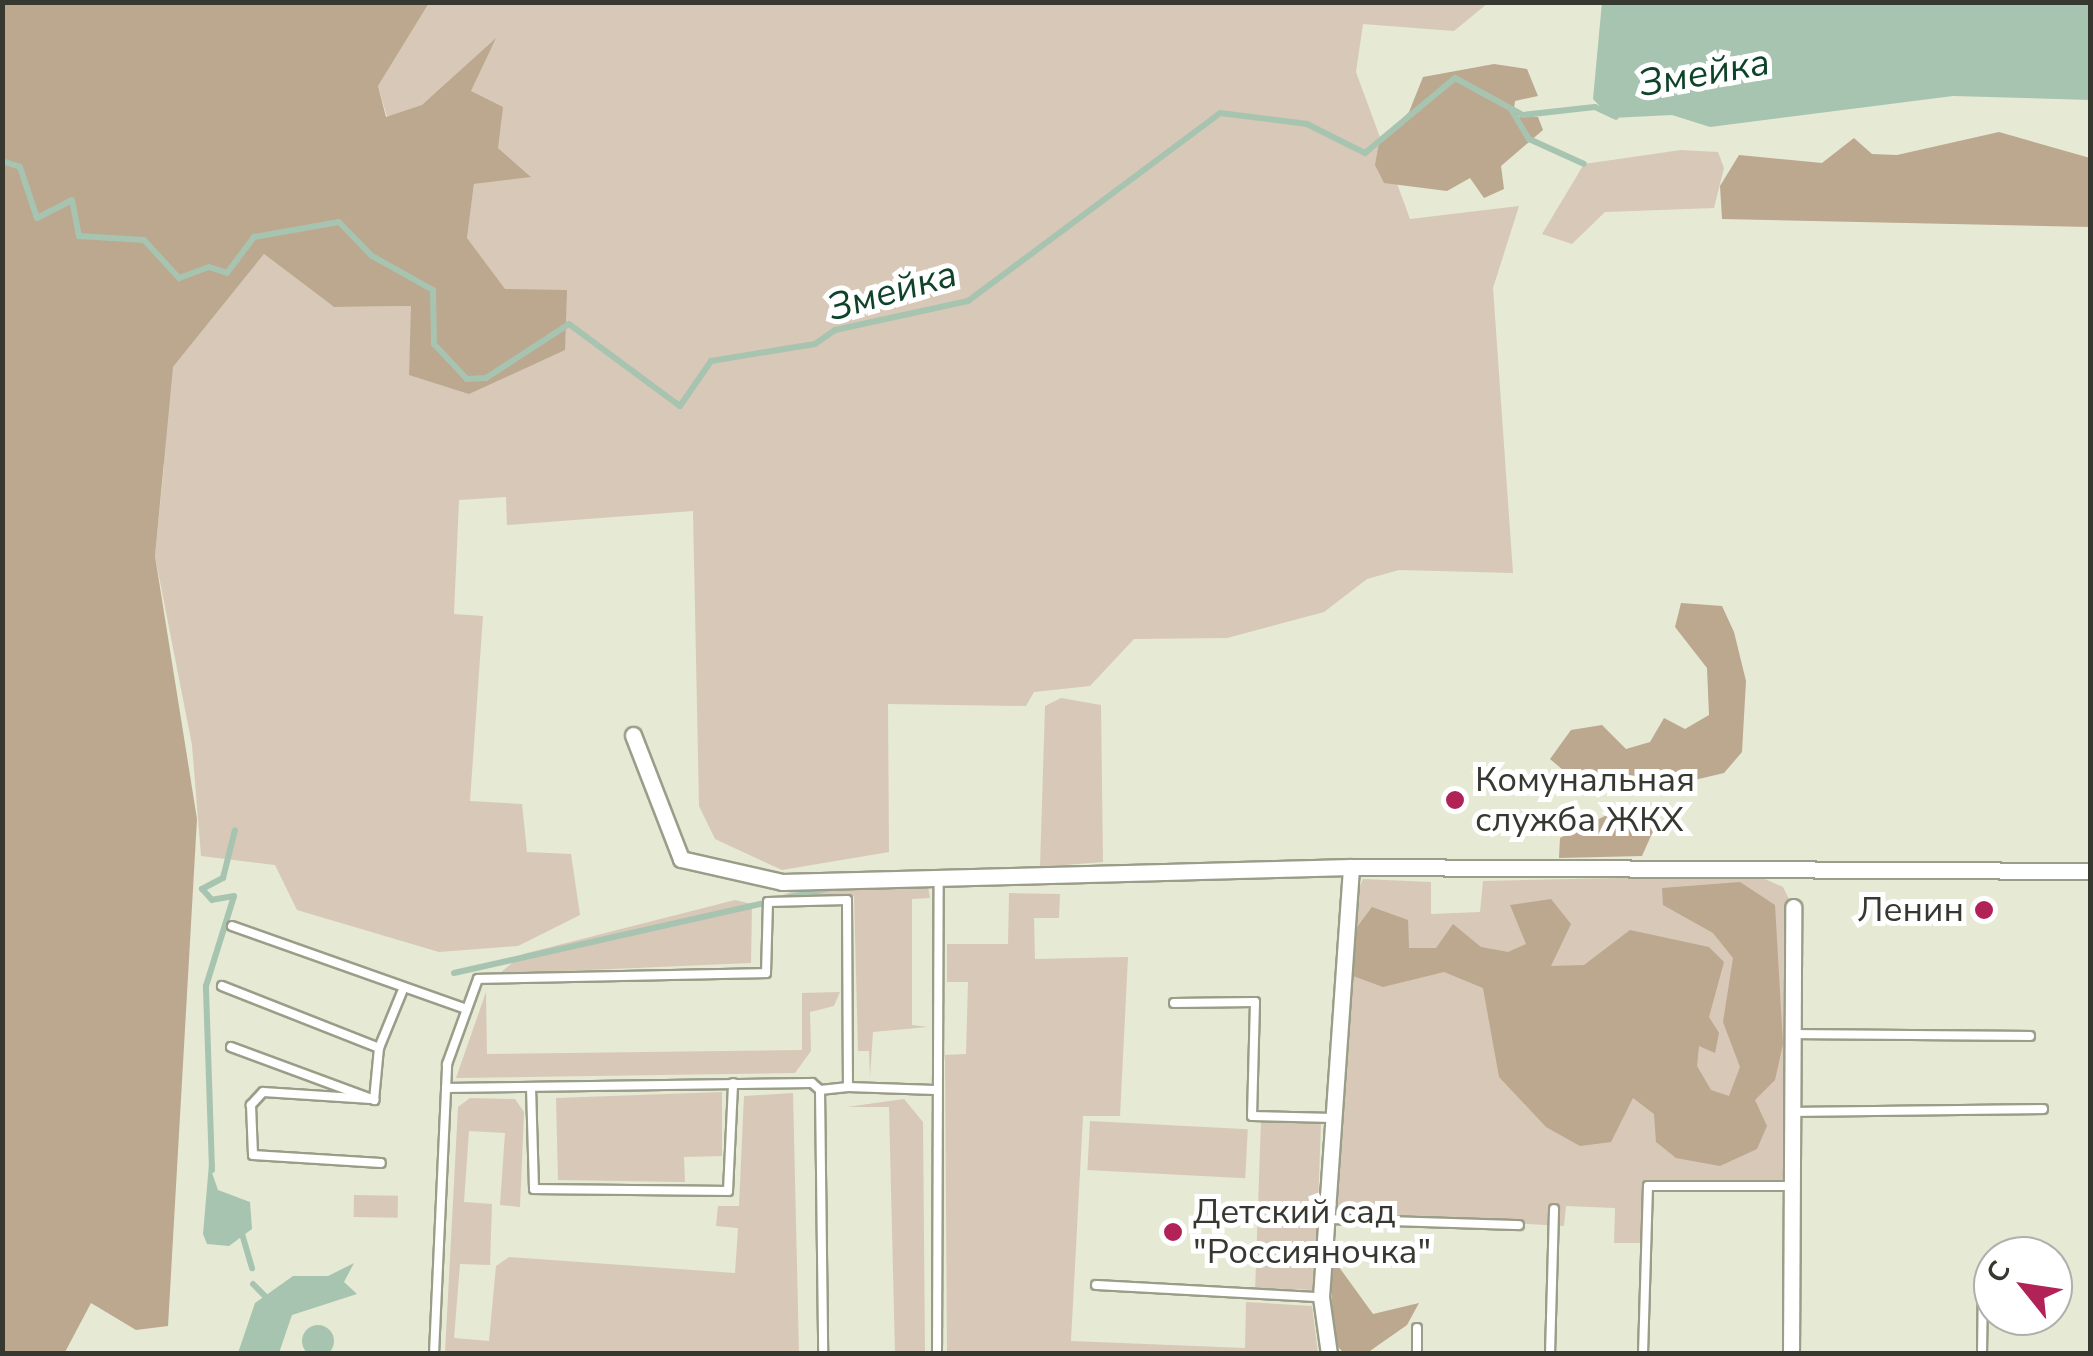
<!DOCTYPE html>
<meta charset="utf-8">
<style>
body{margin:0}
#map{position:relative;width:2093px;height:1356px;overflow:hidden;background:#e6e9d3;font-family:"Nunito Sans",sans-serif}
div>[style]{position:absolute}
.green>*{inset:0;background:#d8c8b7;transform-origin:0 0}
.forest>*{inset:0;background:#bca78f}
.water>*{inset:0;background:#a7c4b1}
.round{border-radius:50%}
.stream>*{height:6px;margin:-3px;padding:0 3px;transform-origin:3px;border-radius:3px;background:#a7c4b1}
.roads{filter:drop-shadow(2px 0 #9a9d88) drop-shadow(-2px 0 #9a9d88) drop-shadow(0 2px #9a9d88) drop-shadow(0 -2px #9a9d88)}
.lane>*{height:8px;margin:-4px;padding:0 4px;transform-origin:4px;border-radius:4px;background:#fff}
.street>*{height:15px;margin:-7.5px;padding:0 7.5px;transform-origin:7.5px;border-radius:7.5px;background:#fff}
.dots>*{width:28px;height:28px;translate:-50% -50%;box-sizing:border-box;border:5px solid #fff;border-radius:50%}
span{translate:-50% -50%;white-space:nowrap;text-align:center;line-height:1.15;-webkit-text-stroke:10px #fff;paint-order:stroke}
.poi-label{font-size:35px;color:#373830}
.left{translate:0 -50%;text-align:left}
.right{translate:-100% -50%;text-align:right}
.water-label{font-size:38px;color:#0f4329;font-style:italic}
.frame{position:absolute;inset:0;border:5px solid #373830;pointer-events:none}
.north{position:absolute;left:1973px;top:1236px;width:100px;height:100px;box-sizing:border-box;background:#fff;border:2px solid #afafac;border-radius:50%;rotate:300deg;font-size:28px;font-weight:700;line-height:40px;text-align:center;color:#373830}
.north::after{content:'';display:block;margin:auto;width:35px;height:45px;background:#b12256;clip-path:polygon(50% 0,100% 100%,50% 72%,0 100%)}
</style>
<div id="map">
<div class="green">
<i style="clip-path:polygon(429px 3px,1488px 3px,1454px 31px,1363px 24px,1356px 72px,1410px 219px,1519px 206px,1493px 288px,1513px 573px,1399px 570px,1367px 579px,1324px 612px,1227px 638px,1134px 639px,1090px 686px,1034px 692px,1026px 706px,888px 704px,889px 852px,782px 870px,715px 839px,699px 806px,693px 511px,507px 525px,506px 497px,459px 500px,454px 614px,483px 616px,470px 801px,522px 804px,527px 852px,571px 854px,580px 915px,518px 946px,439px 952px,297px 910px,275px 865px,201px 856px,192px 745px,155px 556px,164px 465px,129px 405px,173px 367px,264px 254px,334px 307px,412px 306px,409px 375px,505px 290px,467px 238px,474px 184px,530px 176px,498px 148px,471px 91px,493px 41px,422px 106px,387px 117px,378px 86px)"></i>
<i style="clip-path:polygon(1681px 150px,1718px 152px,1724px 168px,1714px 208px,1605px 212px,1572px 244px,1542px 234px,1584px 164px)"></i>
<i style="clip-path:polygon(1061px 698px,1101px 705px,1103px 862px,1040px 867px,1045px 706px)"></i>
<i style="clip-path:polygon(1713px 876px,1765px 879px,1783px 887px,1793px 907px,1792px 1186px,1648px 1187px,1646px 1243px,1614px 1243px,1615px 1208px,1566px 1206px,1564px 1226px,1332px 1213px,1353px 901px,1363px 879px,1431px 882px,1431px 914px,1480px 912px,1483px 881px)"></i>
<i style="clip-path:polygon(928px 886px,930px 898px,912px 899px,912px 1025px,928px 1027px,873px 1032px,870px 1077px,869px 1051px,858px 1051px,854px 896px,775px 898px,804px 887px)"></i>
<i style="clip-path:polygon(1009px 893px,1060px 894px,1059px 918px,1034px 918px,1035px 959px,1128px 957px,1120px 1116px,1083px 1116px,1071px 1341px,1245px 1348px,1246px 1302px,1312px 1306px,1318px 1353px,947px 1353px,945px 1055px,966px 1054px,968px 982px,947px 982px,947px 944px,1008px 944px)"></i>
<i style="clip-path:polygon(735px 900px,752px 904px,751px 963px,499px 974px,523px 954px)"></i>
<i style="clip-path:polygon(486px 992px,487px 1054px,802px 1050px,802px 993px,840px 992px,834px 1006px,810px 1012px,811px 1051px,795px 1073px,456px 1078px)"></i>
<i style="clip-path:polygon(722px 1092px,722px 1156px,684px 1157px,685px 1182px,558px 1180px,556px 1098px)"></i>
<i style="clip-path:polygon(793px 1093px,799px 1353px,445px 1353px,458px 1107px,470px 1098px,515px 1099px,524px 1112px,520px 1207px,500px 1205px,505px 1133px,469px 1131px,464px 1202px,492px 1204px,490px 1265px,460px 1264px,454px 1338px,489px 1341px,496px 1266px,509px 1257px,735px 1273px,738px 1228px,716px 1226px,718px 1206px,739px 1206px,744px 1096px)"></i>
<i style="clip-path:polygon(904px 1099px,923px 1122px,925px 1353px,895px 1353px,889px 1107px,847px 1107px)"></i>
<i style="left:1090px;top:1121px;width:158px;height:49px;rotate:3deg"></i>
<i style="left:1261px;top:1121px;width:60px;height:167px;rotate:2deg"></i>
<i style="left:354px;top:1195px;width:44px;height:22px;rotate:1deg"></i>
</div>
<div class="forest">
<i style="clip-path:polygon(3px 2px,429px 3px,378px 86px,386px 117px,422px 105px,496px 38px,471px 91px,503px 107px,498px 148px,531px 177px,474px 184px,467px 238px,505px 289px,567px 290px,565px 350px,469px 394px,409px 375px,411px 306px,334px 307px,264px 254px,173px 367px,155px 556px,197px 819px,168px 1326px,136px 1330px,91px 1303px,64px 1354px,2px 1353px)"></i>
<i style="clip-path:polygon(1494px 64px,1527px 69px,1538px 96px,1515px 101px,1513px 117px,1538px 117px,1543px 130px,1501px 166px,1504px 189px,1484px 198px,1470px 178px,1447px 191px,1384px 183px,1375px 165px,1379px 143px,1409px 112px,1423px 77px)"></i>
<i style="clip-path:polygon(1999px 132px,2090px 158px,2090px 227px,1722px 219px,1720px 186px,1739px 155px,1822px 163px,1854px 138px,1872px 154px,1897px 155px)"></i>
<i style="clip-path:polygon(1681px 603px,1722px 606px,1734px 632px,1746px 681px,1742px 752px,1724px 773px,1652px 790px,1577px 782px,1550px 759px,1571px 730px,1602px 725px,1626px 749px,1650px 742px,1664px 718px,1685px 729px,1709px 715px,1707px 668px,1675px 627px)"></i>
<i style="clip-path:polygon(1607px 815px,1654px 829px,1642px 856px,1559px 858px,1560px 838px)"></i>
<i style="clip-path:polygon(1740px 882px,1775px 905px,1783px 1044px,1775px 1080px,1755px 1100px,1767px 1126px,1757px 1149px,1720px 1166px,1676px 1158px,1656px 1142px,1654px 1114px,1633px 1098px,1611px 1142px,1580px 1146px,1546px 1127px,1499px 1077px,1483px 988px,1444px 972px,1383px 987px,1353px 976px,1357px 927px,1372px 907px,1408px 920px,1409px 948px,1436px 948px,1453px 924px,1481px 947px,1508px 952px,1526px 944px,1510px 905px,1551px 899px,1571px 924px,1551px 966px,1584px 965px,1630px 930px,1709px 947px,1724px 962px,1709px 1017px,1719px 1033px,1715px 1053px,1699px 1046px,1697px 1066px,1711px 1090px,1729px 1096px,1740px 1067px,1723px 1022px,1733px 958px,1713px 933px,1663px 905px,1662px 888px)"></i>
<i style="clip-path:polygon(1331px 1256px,1373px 1314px,1419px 1303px,1407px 1325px,1367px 1353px,1344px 1353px,1333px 1342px)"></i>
</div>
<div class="water">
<i style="clip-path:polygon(1602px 2px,2090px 3px,2090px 100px,1953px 96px,1710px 127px,1672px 115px,1611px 118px,1593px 99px)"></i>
<i style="clip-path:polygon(209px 1164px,218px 1190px,250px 1202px,252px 1229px,229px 1246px,207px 1244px,203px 1234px)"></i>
<i style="clip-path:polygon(354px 1263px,344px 1282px,357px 1294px,292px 1315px,279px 1353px,238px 1353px,255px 1303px,293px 1276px,328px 1276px)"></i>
<i class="round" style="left:302px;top:1325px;width:32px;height:32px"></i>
</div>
<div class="stream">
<i style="left:1512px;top:111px;width:33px;rotate:59deg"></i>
<i style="left:1529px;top:139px;width:60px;rotate:24.4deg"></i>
<i style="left:2px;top:161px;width:19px;rotate:18deg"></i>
<i style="left:20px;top:167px;width:54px;rotate:71.6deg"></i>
<i style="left:37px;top:218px;width:39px;rotate:-27deg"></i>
<i style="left:72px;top:200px;width:37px;rotate:79deg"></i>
<i style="left:79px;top:236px;width:65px;rotate:3.5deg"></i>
<i style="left:144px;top:240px;width:52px;rotate:47.4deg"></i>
<i style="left:179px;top:278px;width:32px;rotate:-20deg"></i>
<i style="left:209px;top:267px;width:19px;rotate:18deg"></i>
<i style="left:227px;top:273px;width:45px;rotate:-53.1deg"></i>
<i style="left:254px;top:237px;width:86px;rotate:-10deg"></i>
<i style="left:339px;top:222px;width:47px;rotate:45.9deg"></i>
<i style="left:372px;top:256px;width:70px;rotate:29.1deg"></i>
<i style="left:433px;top:290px;width:54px;rotate:88.9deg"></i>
<i style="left:434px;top:344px;width:48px;rotate:46.7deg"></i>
<i style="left:467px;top:379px;width:19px;rotate:-3deg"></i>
<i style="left:486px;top:378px;width:99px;rotate:-33deg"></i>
<i style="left:569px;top:324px;width:138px;rotate:36.5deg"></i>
<i style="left:680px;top:406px;width:55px;rotate:-55.4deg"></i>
<i style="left:711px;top:361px;width:105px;rotate:-9.3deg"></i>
<i style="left:815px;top:344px;width:24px;rotate:-35deg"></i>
<i style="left:835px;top:330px;width:136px;rotate:-12.3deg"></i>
<i style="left:968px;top:301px;width:314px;rotate:-36.7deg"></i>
<i style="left:1220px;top:113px;width:88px;rotate:7.2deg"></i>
<i style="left:1307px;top:124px;width:65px;rotate:26.6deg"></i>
<i style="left:1365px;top:153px;width:117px;rotate:-39.8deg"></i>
<i style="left:1455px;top:78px;width:77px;rotate:28.6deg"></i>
<i style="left:1523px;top:115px;width:72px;rotate:-6.3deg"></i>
<i style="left:1595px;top:107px;width:23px;rotate:25deg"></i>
<i style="left:901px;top:886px;width:23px"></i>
<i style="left:234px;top:896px;width:22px;rotate:170deg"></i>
<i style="left:212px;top:900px;width:15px;rotate:-132deg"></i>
<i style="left:202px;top:889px;width:24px;rotate:-28deg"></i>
<i style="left:223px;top:878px;width:49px;rotate:-76deg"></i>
<i style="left:454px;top:973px;width:387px;rotate:-12.7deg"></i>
<i style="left:212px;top:1170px;width:184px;rotate:-91.9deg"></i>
<i style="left:206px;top:986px;width:94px;rotate:-72.7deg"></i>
<i style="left:240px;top:1227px;width:43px;rotate:73.7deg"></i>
<i style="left:253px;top:1284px;width:17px;rotate:45deg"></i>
</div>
<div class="roads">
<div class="lane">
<i style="left:232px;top:926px;width:249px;rotate:19.5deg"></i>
<i style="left:222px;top:986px;width:169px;rotate:21.5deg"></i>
<i style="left:379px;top:1048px;width:61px;rotate:-67.7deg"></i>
<i style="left:1174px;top:1003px;width:81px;rotate:-0.7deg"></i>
<i style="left:1255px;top:1002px;width:114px;rotate:91.5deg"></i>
<i style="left:1252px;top:1116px;width:81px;rotate:1.4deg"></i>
<i style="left:1792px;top:1034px;width:238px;rotate:0.5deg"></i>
<i style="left:231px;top:1047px;width:153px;rotate:20.3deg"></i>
<i style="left:374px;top:1100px;width:52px;rotate:-84.5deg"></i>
<i style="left:531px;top:1087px;width:102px;rotate:88.3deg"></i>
<i style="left:534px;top:1189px;width:194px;rotate:0.6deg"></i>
<i style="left:728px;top:1191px;width:108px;rotate:-87.3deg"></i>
<i style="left:848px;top:1087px;width:87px;rotate:2deg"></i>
<i style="left:446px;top:1088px;width:366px;rotate:-0.8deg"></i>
<i style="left:812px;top:1083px;width:11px;rotate:41deg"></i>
<i style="left:371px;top:1099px;width:108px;rotate:-176.3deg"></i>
<i style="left:263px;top:1092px;width:18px;rotate:133deg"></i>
<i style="left:251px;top:1105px;width:50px;rotate:87.7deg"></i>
<i style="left:253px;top:1155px;width:128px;rotate:3.6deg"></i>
<i style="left:1792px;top:1112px;width:251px;rotate:-0.7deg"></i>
<i style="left:1327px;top:1219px;width:192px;rotate:1.8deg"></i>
<i style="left:1096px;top:1285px;width:225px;rotate:3.1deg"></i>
<i style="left:434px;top:1354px;width:290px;rotate:-87.4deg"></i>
<i style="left:447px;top:1064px;width:90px;rotate:-70deg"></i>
<i style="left:478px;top:979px;width:288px;rotate:-1.2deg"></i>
<i style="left:766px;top:973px;width:71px;rotate:-88.4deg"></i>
<i style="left:768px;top:902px;width:79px;rotate:-1.5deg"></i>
<i style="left:847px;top:900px;width:187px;rotate:89.7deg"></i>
<i style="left:848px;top:1087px;width:28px;rotate:174deg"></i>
<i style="left:820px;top:1090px;width:264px;rotate:89.3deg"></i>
<i style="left:937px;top:1354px;width:476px;rotate:-89.8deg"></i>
<i style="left:1417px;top:1354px;width:26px;rotate:-90deg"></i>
<i style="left:1550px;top:1354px;width:145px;rotate:-88.4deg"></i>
<i style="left:1643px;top:1354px;width:168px;rotate:-88.3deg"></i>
<i style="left:1648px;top:1186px;width:143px"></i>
<i style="left:1982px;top:1354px;width:76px;rotate:-89.2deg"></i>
</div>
<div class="street">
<i style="left:633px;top:735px;width:133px;rotate:68.8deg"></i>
<i style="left:681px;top:859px;width:104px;rotate:12.8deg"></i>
<i style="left:782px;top:882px;width:569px;rotate:-1.51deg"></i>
<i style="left:1351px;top:867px;width:739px;rotate:0.31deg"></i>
<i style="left:1329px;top:1354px;width:58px;rotate:-98deg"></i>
<i style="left:1321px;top:1297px;width:431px;rotate:-86deg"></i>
<i style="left:1791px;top:1354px;width:447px;rotate:-89.7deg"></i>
</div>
</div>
<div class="dots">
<i style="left:1455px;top:800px;background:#b12256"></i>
<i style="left:1984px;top:910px;background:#b12256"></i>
<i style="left:1173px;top:1232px;background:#b12256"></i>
</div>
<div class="poi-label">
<span class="left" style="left:1475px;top:800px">Комунальная<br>служба ЖКХ</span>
<span class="right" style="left:1964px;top:910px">Ленин</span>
<span class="left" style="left:1193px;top:1232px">Детский сад<br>"Россияночка"</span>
</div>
<div class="water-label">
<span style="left:1704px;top:73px;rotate:-10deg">Змейка</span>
<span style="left:892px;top:291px;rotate:-16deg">Змейка</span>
</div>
<div class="frame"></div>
<div class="north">С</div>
</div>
